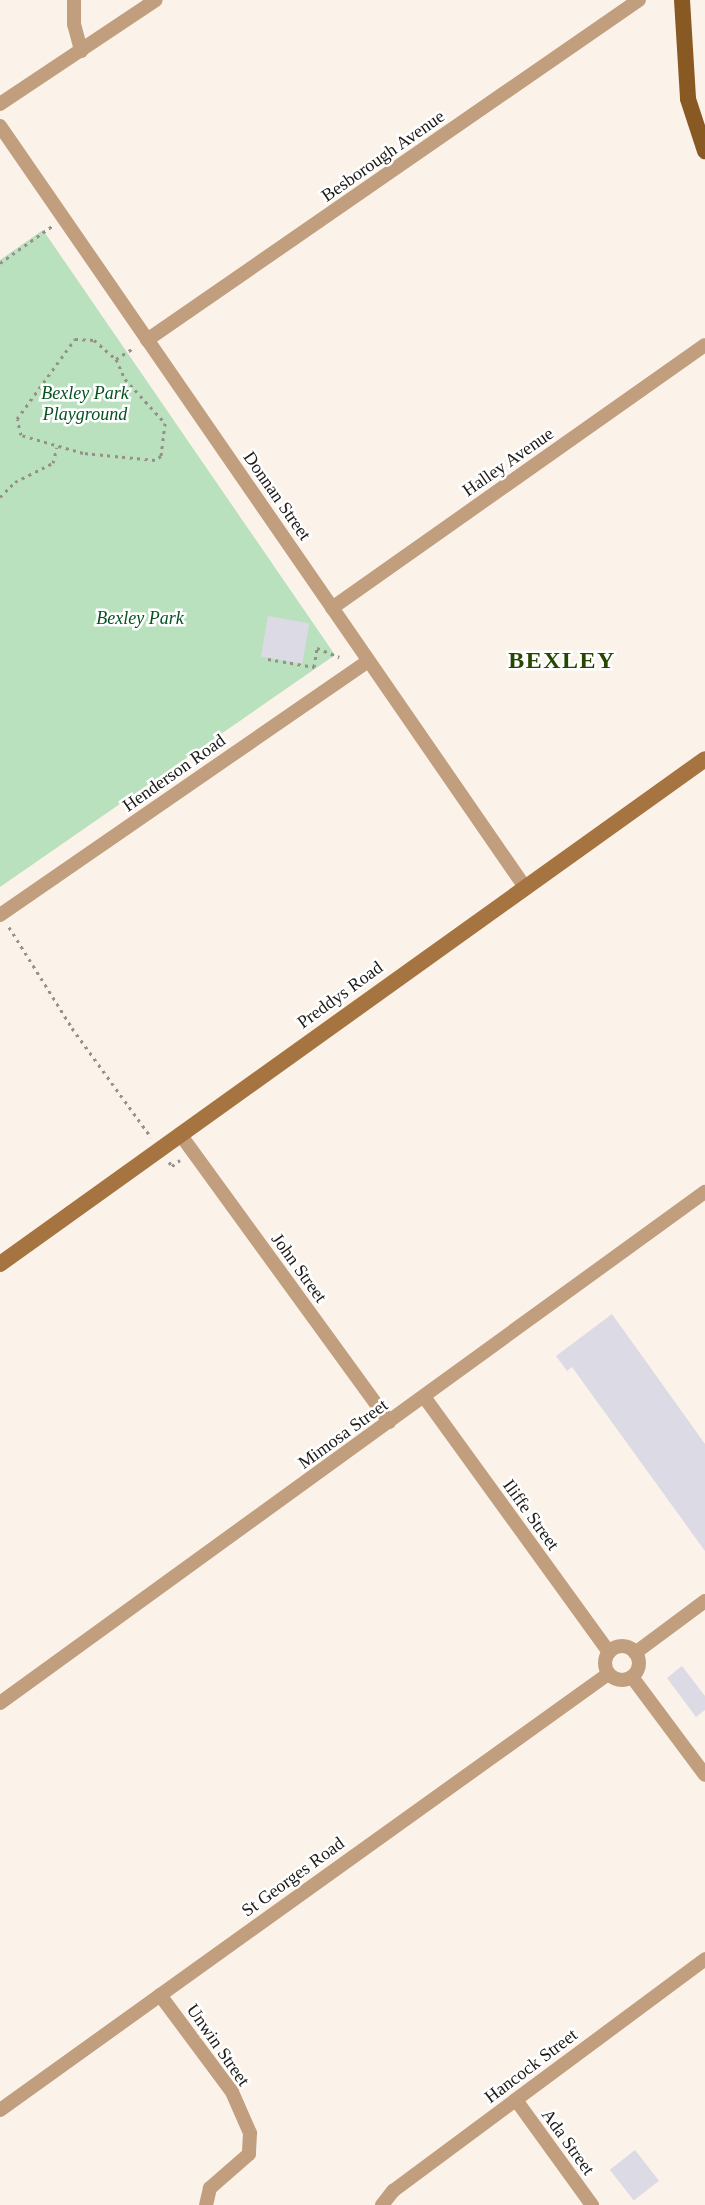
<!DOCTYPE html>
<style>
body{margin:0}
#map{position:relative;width:705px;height:2205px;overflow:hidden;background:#fbf2e9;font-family:Georgia,serif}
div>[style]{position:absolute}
.green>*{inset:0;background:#b9e1be}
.building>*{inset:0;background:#dcdae5;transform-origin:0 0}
.path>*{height:3px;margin-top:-1.5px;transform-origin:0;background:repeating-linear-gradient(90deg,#969089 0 3px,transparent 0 7.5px)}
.minor>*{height:14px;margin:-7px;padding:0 7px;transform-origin:7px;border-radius:7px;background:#c19e7d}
.minor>.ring{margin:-7px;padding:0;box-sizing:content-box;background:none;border:14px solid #c19e7d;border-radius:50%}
.secondary>*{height:16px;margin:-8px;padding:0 8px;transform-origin:8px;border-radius:8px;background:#a67440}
.primary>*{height:16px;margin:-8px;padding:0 8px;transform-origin:8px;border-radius:8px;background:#895924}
span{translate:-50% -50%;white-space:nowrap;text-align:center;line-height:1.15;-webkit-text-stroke:5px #fff;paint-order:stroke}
.street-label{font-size:18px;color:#1d1a17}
.park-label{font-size:18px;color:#05511f;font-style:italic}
.district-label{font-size:24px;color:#284801;font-weight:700;letter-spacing:1.5px}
</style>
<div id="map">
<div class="green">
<i style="clip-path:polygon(43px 230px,335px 655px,0 887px,0 260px)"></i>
</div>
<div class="building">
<i style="left:268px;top:616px;width:42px;height:41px;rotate:10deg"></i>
<i style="clip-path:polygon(612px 1314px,705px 1444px,705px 1551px,572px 1367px,567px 1371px,556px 1356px)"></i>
<i style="clip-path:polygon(682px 1666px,705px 1696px,705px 1710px,696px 1717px,667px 1678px)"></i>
<i style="left:635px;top:2150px;width:39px;height:32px;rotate:52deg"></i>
</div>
<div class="path">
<i style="left:0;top:263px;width:64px;rotate:-35.4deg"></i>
<i style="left:116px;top:359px;width:22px;rotate:66deg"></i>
<i style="left:125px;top:379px;width:59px;rotate:47.7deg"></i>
<i style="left:165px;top:423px;width:33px;rotate:97deg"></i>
<i style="left:161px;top:456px;width:7px;rotate:146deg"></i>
<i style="left:155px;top:460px;width:72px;rotate:-174.4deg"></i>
<i style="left:83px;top:453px;width:65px;rotate:-163.8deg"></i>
<i style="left:21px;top:435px;width:16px;rotate:-104deg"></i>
<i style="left:17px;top:419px;width:99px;rotate:-54.1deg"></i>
<i style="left:75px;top:339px;width:19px;rotate:3deg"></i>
<i style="left:94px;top:340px;width:29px;rotate:41deg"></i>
<i style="left:116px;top:359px;width:22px;rotate:-32deg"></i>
<i style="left:0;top:497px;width:21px;rotate:-45deg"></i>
<i style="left:15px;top:482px;width:42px;rotate:-26.6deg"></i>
<i style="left:53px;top:463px;width:16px;rotate:-76deg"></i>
<i style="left:268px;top:659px;width:47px;rotate:9.9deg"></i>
<i style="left:314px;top:667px;width:19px;rotate:-81deg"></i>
<i style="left:317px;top:648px;width:24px;rotate:22deg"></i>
<i style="left:9px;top:927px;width:119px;rotate:58deg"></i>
<i style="left:72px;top:1028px;width:135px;rotate:54.1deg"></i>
<i style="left:169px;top:1162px;width:5px;rotate:53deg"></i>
<i style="left:172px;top:1166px;width:10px;rotate:-37deg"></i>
</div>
<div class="minor">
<i style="left:74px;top:0;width:24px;rotate:90deg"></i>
<i style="left:74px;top:24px;width:28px;rotate:75deg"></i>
<i style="left:0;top:104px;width:187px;rotate:-33.7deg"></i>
<i style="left:0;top:126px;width:923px;rotate:55.41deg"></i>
<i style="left:147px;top:340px;width:598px;rotate:-34.65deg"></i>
<i style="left:332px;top:608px;width:456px;rotate:-35.2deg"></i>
<i style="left:0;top:915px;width:447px;rotate:-34.6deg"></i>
<i style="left:180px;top:1134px;width:356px;rotate:54deg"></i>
<i style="left:425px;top:1398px;width:314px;rotate:54.1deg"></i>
<i class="ring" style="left:605px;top:1646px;width:20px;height:20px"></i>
<i style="left:635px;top:1653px;width:87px;rotate:-36.6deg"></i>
<i style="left:632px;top:1677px;width:122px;rotate:53.3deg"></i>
<i style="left:0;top:1703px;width:871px;rotate:-35.94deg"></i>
<i style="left:160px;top:1995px;width:121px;rotate:53.4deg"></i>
<i style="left:232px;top:2092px;width:45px;rotate:66.3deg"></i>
<i style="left:250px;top:2133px;width:21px;rotate:93deg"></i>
<i style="left:249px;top:2154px;width:52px;rotate:138.9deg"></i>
<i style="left:210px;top:2188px;width:17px;rotate:103deg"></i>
<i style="left:516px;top:2100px;width:130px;rotate:54.1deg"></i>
<i style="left:0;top:2110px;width:748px;rotate:-35.64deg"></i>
<i style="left:382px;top:2205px;width:18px;rotate:-52deg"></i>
<i style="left:393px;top:2191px;width:389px;rotate:-36.6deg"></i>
</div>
<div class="secondary">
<i style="left:0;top:1264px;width:867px;rotate:-35.61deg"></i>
</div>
<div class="primary">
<i style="left:682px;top:0;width:99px;rotate:86.5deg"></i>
<i style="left:688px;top:99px;width:55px;rotate:71.9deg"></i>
</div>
<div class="street-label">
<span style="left:383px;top:156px;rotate:-35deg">Besborough Avenue</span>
<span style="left:508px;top:462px;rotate:-35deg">Halley Avenue</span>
<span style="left:277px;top:496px;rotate:55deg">Donnan Street</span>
<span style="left:174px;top:773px;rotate:-35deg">Henderson Road</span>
<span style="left:340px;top:995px;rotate:-36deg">Preddys Road</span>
<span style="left:299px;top:1268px;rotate:54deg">John Street</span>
<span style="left:343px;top:1434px;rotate:-36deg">Mimosa Street</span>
<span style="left:531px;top:1515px;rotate:54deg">Iliffe Street</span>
<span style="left:293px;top:1877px;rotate:-36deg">St Georges Road</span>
<span style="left:218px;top:2045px;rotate:55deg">Unwin Street</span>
<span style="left:531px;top:2066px;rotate:-37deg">Hancock Street</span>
<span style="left:568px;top:2142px;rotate:54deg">Ada Street</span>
</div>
<div class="park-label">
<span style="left:85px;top:404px">Bexley Park<br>Playground</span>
<span style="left:140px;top:618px">Bexley Park</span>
</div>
<div class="district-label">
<span style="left:562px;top:661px">BEXLEY</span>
</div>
</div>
